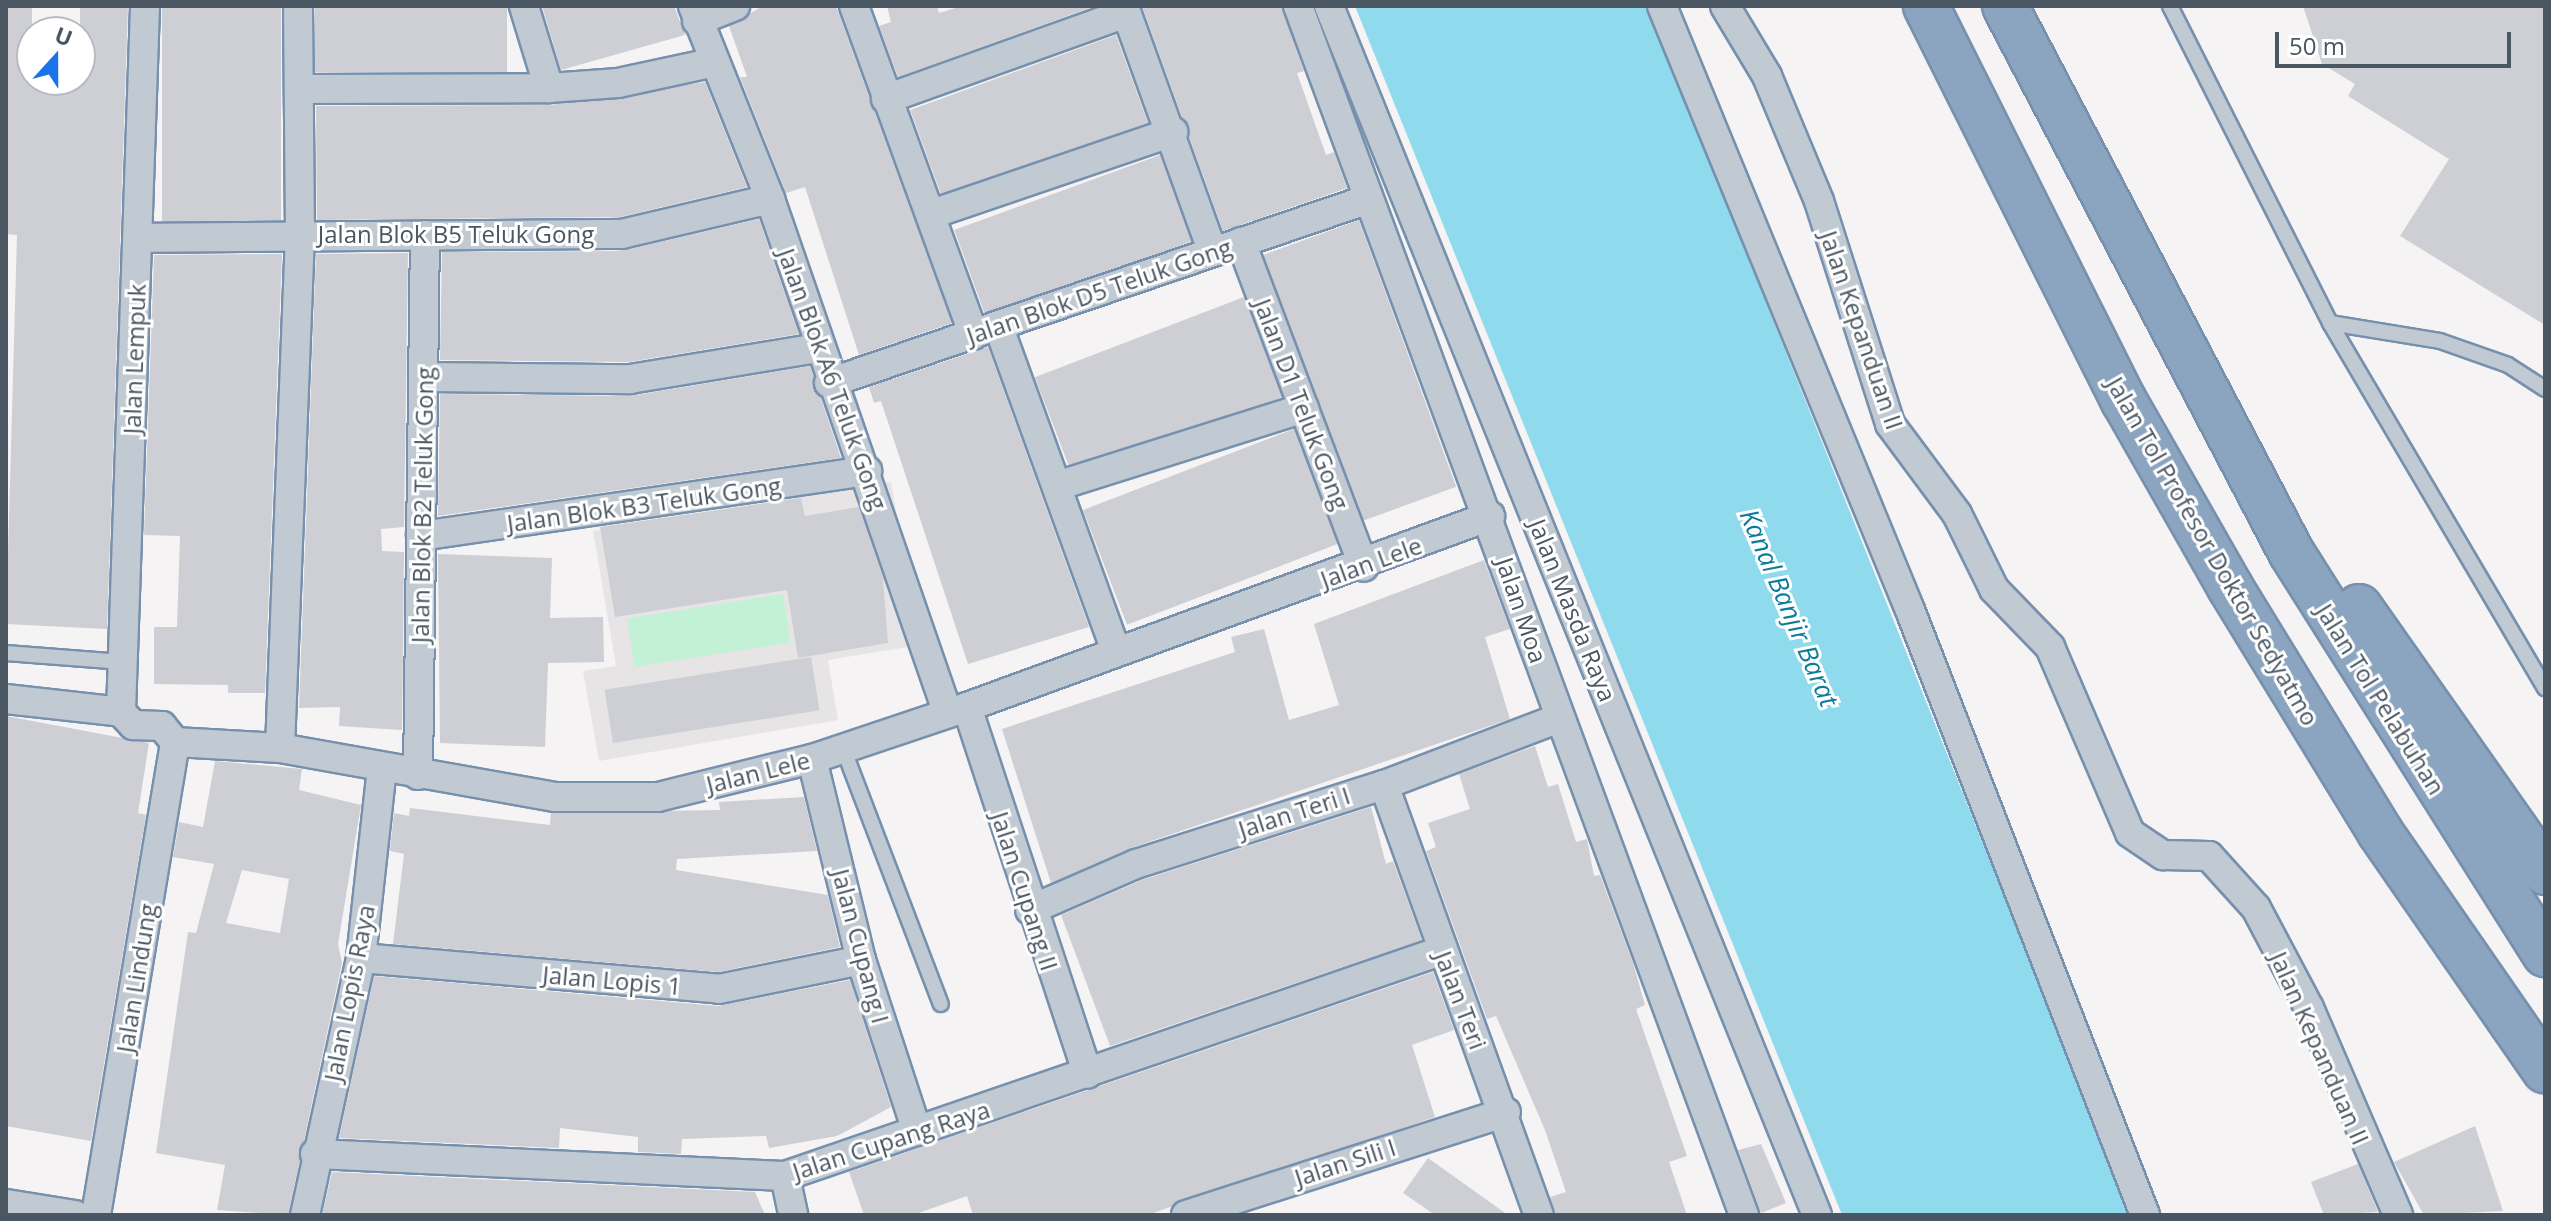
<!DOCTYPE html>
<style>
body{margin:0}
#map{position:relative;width:2551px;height:1221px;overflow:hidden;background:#f5f3f3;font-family:"Open Sans",sans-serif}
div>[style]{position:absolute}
.education>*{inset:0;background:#e6e4e5}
.green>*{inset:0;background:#c3f1d5;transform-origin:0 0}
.water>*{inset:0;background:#90daee}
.building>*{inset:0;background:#cdcfd5;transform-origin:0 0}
.roads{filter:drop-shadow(2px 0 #7690ad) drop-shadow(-2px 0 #7690ad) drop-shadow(0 2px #7690ad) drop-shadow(0 -2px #7690ad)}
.lane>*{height:14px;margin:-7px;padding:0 7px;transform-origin:7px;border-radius:7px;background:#c1cad2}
.street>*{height:28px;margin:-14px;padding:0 14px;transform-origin:14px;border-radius:14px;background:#c1cad2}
.highway>*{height:44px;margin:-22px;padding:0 22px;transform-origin:22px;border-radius:22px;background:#8ba5c1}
span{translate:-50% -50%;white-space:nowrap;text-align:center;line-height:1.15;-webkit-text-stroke:6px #fff;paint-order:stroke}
.street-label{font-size:24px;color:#4a5661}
.water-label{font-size:26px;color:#0c7c9b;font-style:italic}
.frame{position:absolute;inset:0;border:8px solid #4a5661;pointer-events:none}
.north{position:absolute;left:16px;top:16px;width:80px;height:80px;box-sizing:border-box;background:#fff;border:2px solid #b7bbc0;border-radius:50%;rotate:21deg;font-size:22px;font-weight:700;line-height:32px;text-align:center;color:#4a5661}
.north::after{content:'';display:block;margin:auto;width:28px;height:36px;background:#1a73e8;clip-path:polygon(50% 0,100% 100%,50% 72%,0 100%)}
.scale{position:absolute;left:2275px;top:32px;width:236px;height:36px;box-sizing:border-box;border:4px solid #4a5661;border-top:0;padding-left:10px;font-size:24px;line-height:28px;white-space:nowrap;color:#4a5661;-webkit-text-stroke:6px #fff;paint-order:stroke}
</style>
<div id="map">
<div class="education">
<i style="clip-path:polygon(891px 482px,920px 645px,828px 660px,838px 720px,599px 761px,583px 671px,616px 666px,593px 531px)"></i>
</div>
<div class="green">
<i style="left:783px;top:594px;width:49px;height:158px;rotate:81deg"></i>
</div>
<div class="water">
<i style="clip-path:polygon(1355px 6px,1647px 6px,2132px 1215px,1842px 1215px)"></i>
</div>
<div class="building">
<i style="clip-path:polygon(6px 6px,32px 6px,32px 80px,80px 80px,80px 6px,128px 6px,107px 629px,6px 624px,17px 235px,6px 234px)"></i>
<i style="left:162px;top:6px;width:119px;height:215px"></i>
<i style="left:315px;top:6px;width:192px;height:66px"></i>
<i style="clip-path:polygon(542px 6px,674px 6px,685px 35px,561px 70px)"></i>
<i style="clip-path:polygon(763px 6px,836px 6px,952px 323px,859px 355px,805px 187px,786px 193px,740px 77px,747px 77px,729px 26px)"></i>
<i style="clip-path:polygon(887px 6px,937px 6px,939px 13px,962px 6px,1095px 6px,898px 77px,879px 26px,891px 22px)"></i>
<i style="clip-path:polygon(1142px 6px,1281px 6px,1304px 71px,1297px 73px,1326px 155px,1334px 152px,1347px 188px,1223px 231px)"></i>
<i style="clip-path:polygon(2303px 6px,2545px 6px,2545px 325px,2400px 236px,2449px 159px,2348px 96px,2355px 84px,2322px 64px)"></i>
<i style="left:1116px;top:35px;width:94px;height:219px;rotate:70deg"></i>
<i style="clip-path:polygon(705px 82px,747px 187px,620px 217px,317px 220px,316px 106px,550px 105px)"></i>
<i style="left:1160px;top:155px;width:92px;height:219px;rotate:70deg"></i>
<i style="clip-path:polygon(759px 219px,799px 334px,629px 362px,440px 360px,442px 252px,622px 251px)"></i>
<i style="left:1359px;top:220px;width:284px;height:102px;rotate:70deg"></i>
<i style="clip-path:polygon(408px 253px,404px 527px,381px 529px,382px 551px,404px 552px,402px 730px,339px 726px,340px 707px,299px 708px,316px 254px)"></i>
<i style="clip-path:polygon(282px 254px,265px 693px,228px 693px,228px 685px,154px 684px,154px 627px,177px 627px,180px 536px,144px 535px,154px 255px)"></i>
<i style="left:1244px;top:297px;width:107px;height:224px;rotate:69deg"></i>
<i style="clip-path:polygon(988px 347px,1089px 627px,968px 664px,881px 401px,874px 403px,869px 387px)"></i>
<i style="clip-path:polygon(810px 366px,841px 458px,438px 516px,440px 394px,630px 396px)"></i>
<i style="left:1294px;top:429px;width:123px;height:226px;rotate:69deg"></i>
<i style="clip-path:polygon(801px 498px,805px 516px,859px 507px,883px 578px,888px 643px,798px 658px,787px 590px,615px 617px,600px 527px)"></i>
<i style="clip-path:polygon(438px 554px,552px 558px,550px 618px,603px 617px,604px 662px,548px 663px,545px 747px,440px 743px)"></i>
<i style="clip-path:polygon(1484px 560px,1510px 629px,1485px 637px,1510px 719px,1131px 848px,1051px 883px,1002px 729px,1235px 652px,1231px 637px,1264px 629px,1289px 720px,1339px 705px,1314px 624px)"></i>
<i style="left:811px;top:657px;width:54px;height:209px;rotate:81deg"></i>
<i style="clip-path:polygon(6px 716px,149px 743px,138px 813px,146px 815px,91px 1141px,6px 1126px)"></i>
<i style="clip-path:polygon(1535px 746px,1548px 787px,1558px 784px,1576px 842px,1587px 839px,1594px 876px,1600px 875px,1633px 963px,1645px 1005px,1636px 1009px,1687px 1156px,1669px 1162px,1687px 1215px,1556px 1215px,1550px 1197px,1566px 1192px,1545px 1130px,1496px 1016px,1487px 1019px,1426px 851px,1436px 847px,1428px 823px,1470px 809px,1459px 774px)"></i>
<i style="clip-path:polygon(evenodd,215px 761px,302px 769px,299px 790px,361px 805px,338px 944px,342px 963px,288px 1215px,217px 1210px,225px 1165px,156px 1153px,188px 932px,196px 933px,214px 864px,173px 857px,179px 822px,203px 827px,215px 761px,242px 870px,289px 879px,280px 933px,226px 923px,242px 870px)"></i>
<i style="clip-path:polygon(804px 797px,817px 851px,677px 859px,676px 870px,828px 895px,840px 947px,718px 972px,393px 944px,404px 854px,390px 851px,394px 813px,409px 816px,410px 808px,550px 825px,551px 813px,720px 810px,719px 802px)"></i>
<i style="clip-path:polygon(1371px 807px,1386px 864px,1393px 861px,1422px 940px,1110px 1046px,1061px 915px,1142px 880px)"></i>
<i style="clip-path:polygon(1433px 972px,1454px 1030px,1412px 1045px,1435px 1117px,1147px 1215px,973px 1215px,967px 1196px,913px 1215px,864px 1215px,849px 1172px)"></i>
<i style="clip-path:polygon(374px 976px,718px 1006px,850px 980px,891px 1107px,837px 1136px,769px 1148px,766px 1136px,682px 1139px,681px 1154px,638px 1152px,638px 1137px,560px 1128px,559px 1148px,339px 1138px)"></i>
<i style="clip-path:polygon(2475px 1126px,2503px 1211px,2424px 1215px,2394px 1162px)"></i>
<i style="clip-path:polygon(1761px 1144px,1786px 1203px,1761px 1213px,1738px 1150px)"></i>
<i style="clip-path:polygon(1428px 1158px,1508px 1215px,1435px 1215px,1403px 1193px)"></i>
<i style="clip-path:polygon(2358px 1164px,2378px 1212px,2324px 1215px,2311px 1182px)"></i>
<i style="clip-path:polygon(332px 1172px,755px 1192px,765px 1215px,322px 1215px)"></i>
</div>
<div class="roads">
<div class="lane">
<i style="left:2170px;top:6px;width:355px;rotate:63.2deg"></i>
<i style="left:2330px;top:323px;width:424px;rotate:59.5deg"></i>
<i style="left:2330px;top:323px;width:111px;rotate:9.3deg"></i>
<i style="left:2440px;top:341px;width:72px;rotate:19.4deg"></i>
<i style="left:2508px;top:365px;width:44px;rotate:33deg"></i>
<i style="left:6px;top:653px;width:117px;rotate:4.4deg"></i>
<i style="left:843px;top:748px;width:274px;rotate:69.1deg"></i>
</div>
<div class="street">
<i style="left:693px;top:6px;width:208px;rotate:68.2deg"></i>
<i style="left:770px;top:199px;width:542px;rotate:70.93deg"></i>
<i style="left:854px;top:6px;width:350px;rotate:70deg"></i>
<i style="left:1124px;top:6px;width:259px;rotate:70.2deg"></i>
<i style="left:1298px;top:6px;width:1289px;rotate:69.75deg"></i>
<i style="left:1329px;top:6px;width:1304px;rotate:68.02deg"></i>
<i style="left:1662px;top:6px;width:653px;rotate:67.68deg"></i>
<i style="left:1910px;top:610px;width:649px;rotate:68.77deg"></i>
<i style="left:1725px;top:6px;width:82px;rotate:59deg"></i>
<i style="left:1767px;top:76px;width:135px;rotate:67.4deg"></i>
<i style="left:1819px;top:201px;width:234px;rotate:72.3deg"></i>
<i style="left:1890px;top:424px;width:112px;rotate:53.3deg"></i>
<i style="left:1957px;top:514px;width:84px;rotate:63.7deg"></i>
<i style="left:1994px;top:589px;width:81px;rotate:46deg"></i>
<i style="left:2050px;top:647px;width:202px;rotate:66.7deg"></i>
<i style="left:2130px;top:833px;width:40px;rotate:34deg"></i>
<i style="left:2163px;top:855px;width:46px;rotate:1.2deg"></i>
<i style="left:2209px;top:856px;width:70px;rotate:47.9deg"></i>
<i style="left:2256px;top:908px;width:113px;rotate:62.1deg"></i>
<i style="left:2309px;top:1008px;width:225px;rotate:66.7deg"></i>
<i style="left:697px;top:21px;width:41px;rotate:-21.5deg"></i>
<i style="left:549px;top:88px;width:69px;rotate:-4.1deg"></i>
<i style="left:618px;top:83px;width:99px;rotate:-12.2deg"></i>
<i style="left:301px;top:89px;width:248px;rotate:-0.2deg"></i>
<i style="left:549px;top:88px;width:86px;rotate:-107deg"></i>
<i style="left:886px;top:99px;width:255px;rotate:-19.7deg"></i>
<i style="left:932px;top:214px;width:255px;rotate:-18.8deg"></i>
<i style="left:138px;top:238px;width:484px;rotate:-0.5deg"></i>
<i style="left:622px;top:234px;width:152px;rotate:-13.3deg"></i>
<i style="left:1241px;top:242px;width:347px;rotate:69.3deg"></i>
<i style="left:999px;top:328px;width:341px;rotate:70.1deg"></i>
<i style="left:426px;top:377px;width:204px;rotate:0.6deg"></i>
<i style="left:630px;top:379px;width:190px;rotate:-9.4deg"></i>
<i style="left:829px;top:383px;width:570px;rotate:-18.82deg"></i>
<i style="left:1057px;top:486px;width:259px;rotate:-17.5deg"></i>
<i style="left:421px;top:536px;width:451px;rotate:-8.3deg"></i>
<i style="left:6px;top:699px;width:116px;rotate:6.4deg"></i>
<i style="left:967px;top:707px;width:386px;rotate:71.8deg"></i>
<i style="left:121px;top:712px;width:706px;rotate:-88.05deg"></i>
<i style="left:121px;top:712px;width:18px;rotate:47deg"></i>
<i style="left:133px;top:725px;width:29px;rotate:2deg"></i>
<i style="left:162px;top:726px;width:21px;rotate:51deg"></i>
<i style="left:175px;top:742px;width:105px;rotate:3.3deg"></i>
<i style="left:280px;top:748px;width:280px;rotate:10.1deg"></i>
<i style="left:556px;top:797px;width:102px"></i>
<i style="left:658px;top:797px;width:159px;rotate:-13.9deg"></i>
<i style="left:812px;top:759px;width:163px;rotate:-18.5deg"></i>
<i style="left:967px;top:707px;width:557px;rotate:-20.06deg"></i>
<i style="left:280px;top:748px;width:514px;rotate:-87.77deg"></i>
<i style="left:300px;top:234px;width:228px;rotate:-90.5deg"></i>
<i style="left:812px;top:759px;width:207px;rotate:76.3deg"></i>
<i style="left:861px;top:960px;width:180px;rotate:71.9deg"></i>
<i style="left:418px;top:775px;width:540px;rotate:-89.26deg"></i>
<i style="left:1384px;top:785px;width:457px;rotate:70.2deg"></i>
<i style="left:1030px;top:910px;width:116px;rotate:-23.5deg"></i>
<i style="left:1136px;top:864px;width:260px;rotate:-17.7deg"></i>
<i style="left:1384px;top:785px;width:187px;rotate:-20.9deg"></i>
<i style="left:361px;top:958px;width:359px;rotate:4.9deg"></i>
<i style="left:719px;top:989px;width:145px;rotate:-11.5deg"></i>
<i style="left:315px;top:1154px;width:471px;rotate:2.7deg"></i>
<i style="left:785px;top:1176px;width:694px;rotate:-18.93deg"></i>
<i style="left:785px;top:1176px;width:40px;rotate:78deg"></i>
<i style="left:6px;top:1204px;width:70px;rotate:9.1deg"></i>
<i style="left:96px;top:1215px;width:480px;rotate:-80.5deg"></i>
<i style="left:305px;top:1215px;width:263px;rotate:-77.7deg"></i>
<i style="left:361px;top:958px;width:190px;rotate:-83.7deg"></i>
<i style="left:1186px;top:1215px;width:336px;rotate:-17.8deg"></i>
</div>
<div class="highway">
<i style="left:1926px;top:6px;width:442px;rotate:63.4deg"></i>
<i style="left:2124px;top:401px;width:214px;rotate:60.3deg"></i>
<i style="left:2230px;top:587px;width:287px;rotate:58.5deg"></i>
<i style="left:2380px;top:832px;width:290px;rotate:55.3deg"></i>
<i style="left:2005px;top:6px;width:616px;rotate:62.35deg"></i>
<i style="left:2291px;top:552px;width:476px;rotate:57.7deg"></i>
<i style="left:2359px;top:607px;width:324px;rotate:54.9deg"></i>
</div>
</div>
<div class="street-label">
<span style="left:456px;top:234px">Jalan Blok B5 Teluk Gong</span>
<span style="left:1099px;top:291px;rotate:-19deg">Jalan Blok D5 Teluk Gong</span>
<span style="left:1862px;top:330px;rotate:71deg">Jalan Kepanduan II</span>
<span style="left:134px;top:359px;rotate:-88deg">Jalan Lempuk</span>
<span style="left:833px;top:379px;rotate:70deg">Jalan Blok A6 Teluk Gong</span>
<span style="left:1302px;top:404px;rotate:69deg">Jalan D1 Teluk Gong</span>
<span style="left:644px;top:504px;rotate:-8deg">Jalan Blok B3 Teluk Gong</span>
<span style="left:422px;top:505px;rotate:-89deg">Jalan Blok B2 Teluk Gong</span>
<span style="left:2213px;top:551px;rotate:60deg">Jalan Tol Profesor Doktor Sedyatmo</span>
<span style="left:1371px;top:562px;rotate:-20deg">Jalan Lele</span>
<span style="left:1522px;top:610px;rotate:71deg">Jalan Moa</span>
<span style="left:1573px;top:610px;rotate:68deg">Jalan Masda Raya</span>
<span style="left:2381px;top:699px;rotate:58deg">Jalan Tol Pelabuhan</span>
<span style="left:758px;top:772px;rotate:-14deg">Jalan Lele</span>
<span style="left:1294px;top:812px;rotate:-18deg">Jalan Teri I</span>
<span style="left:1025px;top:891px;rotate:72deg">Jalan Cupang II</span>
<span style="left:861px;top:946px;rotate:75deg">Jalan Cupang I</span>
<span style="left:136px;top:978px;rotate:-81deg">Jalan Lindung</span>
<span style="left:612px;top:980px;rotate:5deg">Jalan Lopis 1</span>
<span style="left:349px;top:993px;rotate:-79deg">Jalan Lopis Raya</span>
<span style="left:1461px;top:1000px;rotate:69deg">Jalan Teri</span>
<span style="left:2320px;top:1048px;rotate:66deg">Jalan Kepanduan II</span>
<span style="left:891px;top:1140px;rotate:-18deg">Jalan Cupang Raya</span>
<span style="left:1345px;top:1162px;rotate:-18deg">Jalan Sili I</span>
</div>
<div class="water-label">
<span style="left:1789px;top:608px;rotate:67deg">Kanal Banjir Barat</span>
</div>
<div class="frame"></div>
<div class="north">U</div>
<div class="scale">50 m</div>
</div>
